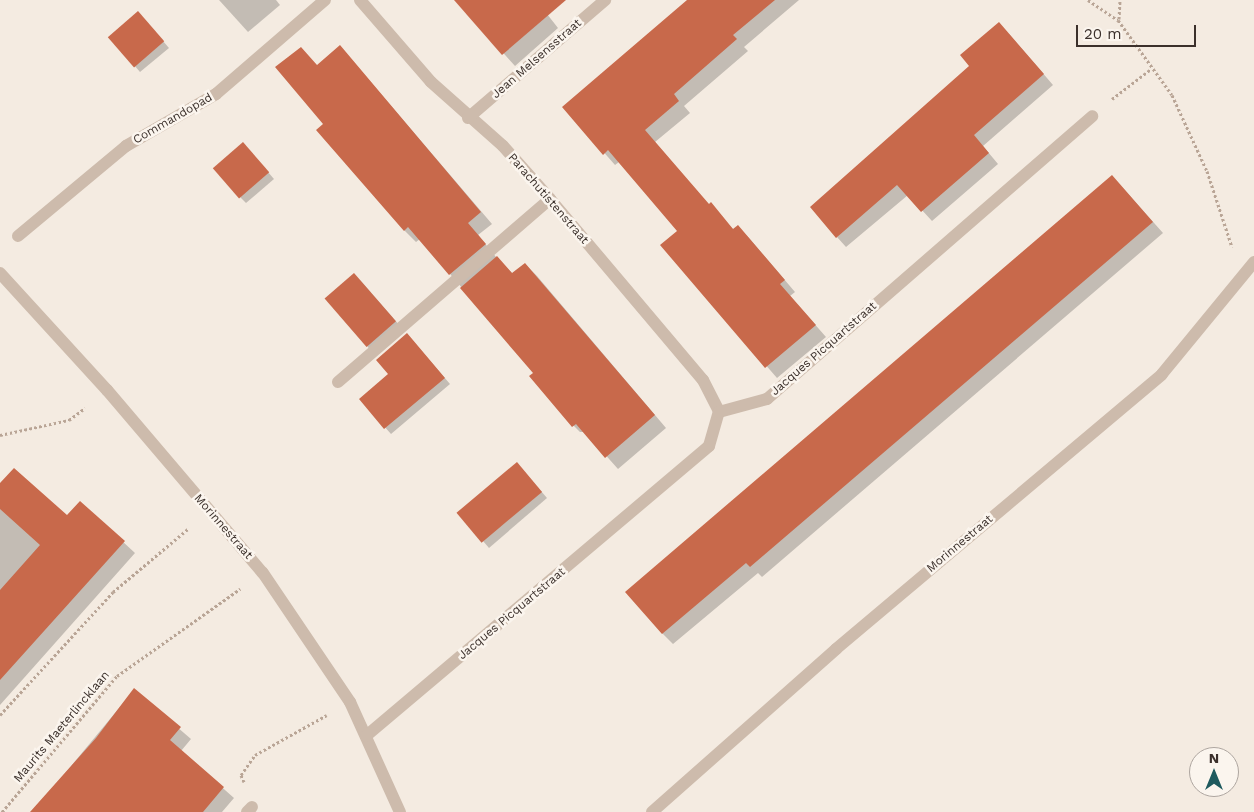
<!DOCTYPE html>
<style>
body{margin:0}
#map{position:relative;width:1254px;height:812px;overflow:hidden;background:#f4ebe1;font-family:"Work Sans",sans-serif}
div>[style]{position:absolute}
.shadow>*{inset:0;background:#0003;transform-origin:0 0}
.building>*{inset:0;background:#c8694b;transform-origin:0 0}
.path>*{height:3px;margin-top:-1.5px;transform-origin:0;background:repeating-linear-gradient(90deg,#b9a596 0 2.5px,transparent 0 5px)}
.service>*{height:12px;margin:-6px;padding:0 6px;transform-origin:6px;border-radius:6px;background:#cdbbac}
.minor>*{height:12px;margin:-6px;padding:0 6px;transform-origin:6px;border-radius:6px;background:#cdbbac}
span{translate:-50% -50%;white-space:nowrap;text-align:center;line-height:1.15;-webkit-text-stroke:5px #fbf5ee;paint-order:stroke}
.street-label{font-size:12px;color:#3b302b}
.north{position:absolute;left:1189px;top:747px;width:50px;height:50px;box-sizing:border-box;background:#fbf5ee;border:1px solid #aea6a0;border-radius:50%;rotate:0deg;font-size:14px;font-weight:700;line-height:20px;text-align:center;color:#3b302b}
.north::after{content:'';display:block;margin:auto;width:18px;height:22px;background:#1f5a5e;clip-path:polygon(50% 0,100% 100%,50% 72%,0 100%)}
.scale{position:absolute;left:1076px;top:25px;width:120px;height:22px;box-sizing:border-box;border:2px solid #3b302b;border-top:0;padding-left:6px;font-size:15px;line-height:18px;white-space:nowrap;color:#3b302b;-webkit-text-stroke:4px #fbf5ee;paint-order:stroke}
</style>
<div id="map">
<div class="shadow">
<i style="clip-path:polygon(219px 0,276px 0,280px 5px,248px 32px)"></i>
<i style="clip-path:polygon(456px 0,546px 0,547px 14px,558px 28px,515px 66px)"></i>
<i style="clip-path:polygon(689px 0,799px 0,744px 47px,748px 51px,684px 106px,690px 113px,655px 142px,709px 205px,734px 230px,738px 227px,749px 238px,795px 292px,790px 296px,826px 337px,777px 378px,662px 245px,679px 231px,619px 162px,615px 165px,564px 107px)"></i>
<i style="clip-path:polygon(144px 19px,169px 48px,140px 72px,110px 37px)"></i>
<i style="clip-path:polygon(1009px 34px,1053px 85px,983px 146px,998px 164px,932px 221px,908px 195px,846px 247px,837px 237px)"></i>
<i style="clip-path:polygon(351px 59px,492px 224px,478px 235px,496px 257px,513px 274px,525px 264px,537px 276px,666px 428px,618px 469px,585px 432px,580px 432px,568px 420px,535px 373px,420px 239px,416px 242px,404px 230px,325px 124px,317px 66px)"></i>
<i style="clip-path:polygon(249px 150px,274px 179px,246px 203px,240px 197px)"></i>
<i style="clip-path:polygon(1122px 187px,1163px 233px,762px 577px,758px 573px,673px 644px,663px 634px,627px 592px)"></i>
<i style="left:360px;top:280px;width:62px;height:38px;rotate:49deg"></i>
<i style="clip-path:polygon(413px 341px,450px 384px,391px 434px,360px 399px,390px 374px)"></i>
<i style="clip-path:polygon(523px 470px,547px 498px,489px 548px,459px 513px)"></i>
<i style="clip-path:polygon(0 485px,67px 517px,80px 502px,135px 553px,0 705px)"></i>
<i style="clip-path:polygon(134px 690px,191px 739px,181px 751px,234px 798px,222px 812px,33px 812px)"></i>
</div>
<div class="building">
<i style="clip-path:polygon(454px 0,566px 0,502px 55px)"></i>
<i style="clip-path:polygon(687px 0,775px 0,733px 35px,737px 39px,674px 94px,679px 101px,645px 130px,709px 204px,711px 202px,733px 229px,738px 225px,785px 280px,780px 284px,816px 325px,765px 368px,660px 245px,677px 231px,608px 150px,603px 155px,562px 107px)"></i>
<i style="left:138px;top:11px;width:40px;height:40px;rotate:49deg"></i>
<i style="clip-path:polygon(999px 22px,1044px 74px,974px 135px,989px 153px,921px 212px,897px 185px,836px 238px,810px 207px,969px 66px,960px 55px)"></i>
<i style="clip-path:polygon(340px 45px,481px 212px,468px 223px,486px 244px,449px 275px,408px 227px,404px 231px,316px 130px,323px 124px,275px 67px,301px 47px,317px 65px)"></i>
<i style="left:243px;top:142px;width:40px;height:40px;rotate:49deg"></i>
<i style="clip-path:polygon(1112px 175px,1153px 222px,750px 567px,746px 563px,662px 634px,625px 592px)"></i>
<i style="clip-path:polygon(497px 256px,512px 273px,525px 263px,655px 415px,605px 458px,576px 424px,572px 427px,529px 376px,533px 373px,460px 288px)"></i>
<i style="left:354px;top:273px;width:64px;height:39px;rotate:49deg"></i>
<i style="clip-path:polygon(407px 333px,445px 378px,384px 429px,359px 399px,388px 374px,376px 360px)"></i>
<i style="left:517px;top:462px;width:39px;height:79px;rotate:50deg"></i>
<i style="clip-path:polygon(14px 468px,67px 515px,80px 501px,125px 541px,0 680px,0 590px,40px 545px,0 509px,0 483px)"></i>
<i style="clip-path:polygon(134px 688px,181px 727px,170px 740px,224px 787px,203px 812px,30px 812px,96px 738px)"></i>
</div>
<div class="path">
<i style="left:1088px;top:0;width:36px;rotate:34deg"></i>
<i style="left:1118px;top:20px;width:92px;rotate:54.2deg"></i>
<i style="left:1172px;top:95px;width:84px;rotate:65.3deg"></i>
<i style="left:1207px;top:171px;width:80px;rotate:71.8deg"></i>
<i style="left:1119px;top:19px;width:19px;rotate:-87deg"></i>
<i style="left:1112px;top:99px;width:49px;rotate:-37.6deg"></i>
<i style="left:0;top:435px;width:71px;rotate:-12.3deg"></i>
<i style="left:69px;top:420px;width:20px;rotate:-37deg"></i>
<i style="left:0;top:715px;width:167px;rotate:-47.4deg"></i>
<i style="left:113px;top:592px;width:99px;rotate:-40.1deg"></i>
<i style="left:244px;top:782px;width:8px;rotate:-113deg"></i>
<i style="left:241px;top:775px;width:24px;rotate:-55deg"></i>
<i style="left:255px;top:755px;width:82px;rotate:-29.1deg"></i>
<i style="left:2px;top:812px;width:178px;rotate:-49.8deg"></i>
<i style="left:117px;top:676px;width:151px;rotate:-35.3deg"></i>
</div>
<div class="service">
<i style="left:338px;top:382px;width:280px;rotate:-40.8deg"></i>
<i style="left:247px;top:812px;width:7px;rotate:-45deg"></i>
</div>
<div class="minor">
<i style="left:360px;top:0;width:108px;rotate:49.1deg"></i>
<i style="left:431px;top:82px;width:96px;rotate:41.6deg"></i>
<i style="left:503px;top:146px;width:71px;rotate:48.4deg"></i>
<i style="left:550px;top:199px;width:237px;rotate:49.8deg"></i>
<i style="left:703px;top:380px;width:36px;rotate:63deg"></i>
<i style="left:468px;top:118px;width:181px;rotate:-40.7deg"></i>
<i style="left:18px;top:236px;width:141px;rotate:-39.8deg"></i>
<i style="left:126px;top:146px;width:104px;rotate:-30deg"></i>
<i style="left:216px;top:94px;width:144px;rotate:-40.8deg"></i>
<i style="left:0;top:273px;width:159px;rotate:47.6deg"></i>
<i style="left:107px;top:390px;width:240px;rotate:49.6deg"></i>
<i style="left:263px;top:573px;width:156px;rotate:56deg"></i>
<i style="left:350px;top:702px;width:121px;rotate:65.6deg"></i>
<i style="left:366px;top:736px;width:449px;rotate:-40.2deg"></i>
<i style="left:709px;top:446px;width:35px;rotate:-74deg"></i>
<i style="left:719px;top:412px;width:50px;rotate:-15.2deg"></i>
<i style="left:767px;top:399px;width:431px;rotate:-41deg"></i>
<i style="left:652px;top:812px;width:246px;rotate:-41.5deg"></i>
<i style="left:836px;top:649px;width:426px;rotate:-40.1deg"></i>
<i style="left:1162px;top:374px;width:145px;rotate:-50.6deg"></i>
</div>
<div class="street-label">
<span style="left:537px;top:59px;rotate:-41deg">Jean Melsensstraat</span>
<span style="left:173px;top:119px;rotate:-30deg">Commandopad</span>
<span style="left:548px;top:199px;rotate:49deg">Parachutistenstraat</span>
<span style="left:824px;top:349px;rotate:-41deg">Jacques Picquartstraat</span>
<span style="left:223px;top:527px;rotate:49deg">Morinnestraat</span>
<span style="left:960px;top:544px;rotate:-40deg">Morinnestraat</span>
<span style="left:512px;top:614px;rotate:-40deg">Jacques Picquartstraat</span>
<span style="left:62px;top:727px;rotate:-50deg">Maurits Maeterlincklaan</span>
</div>
<div class="north">N</div>
<div class="scale">20 m</div>
</div>
